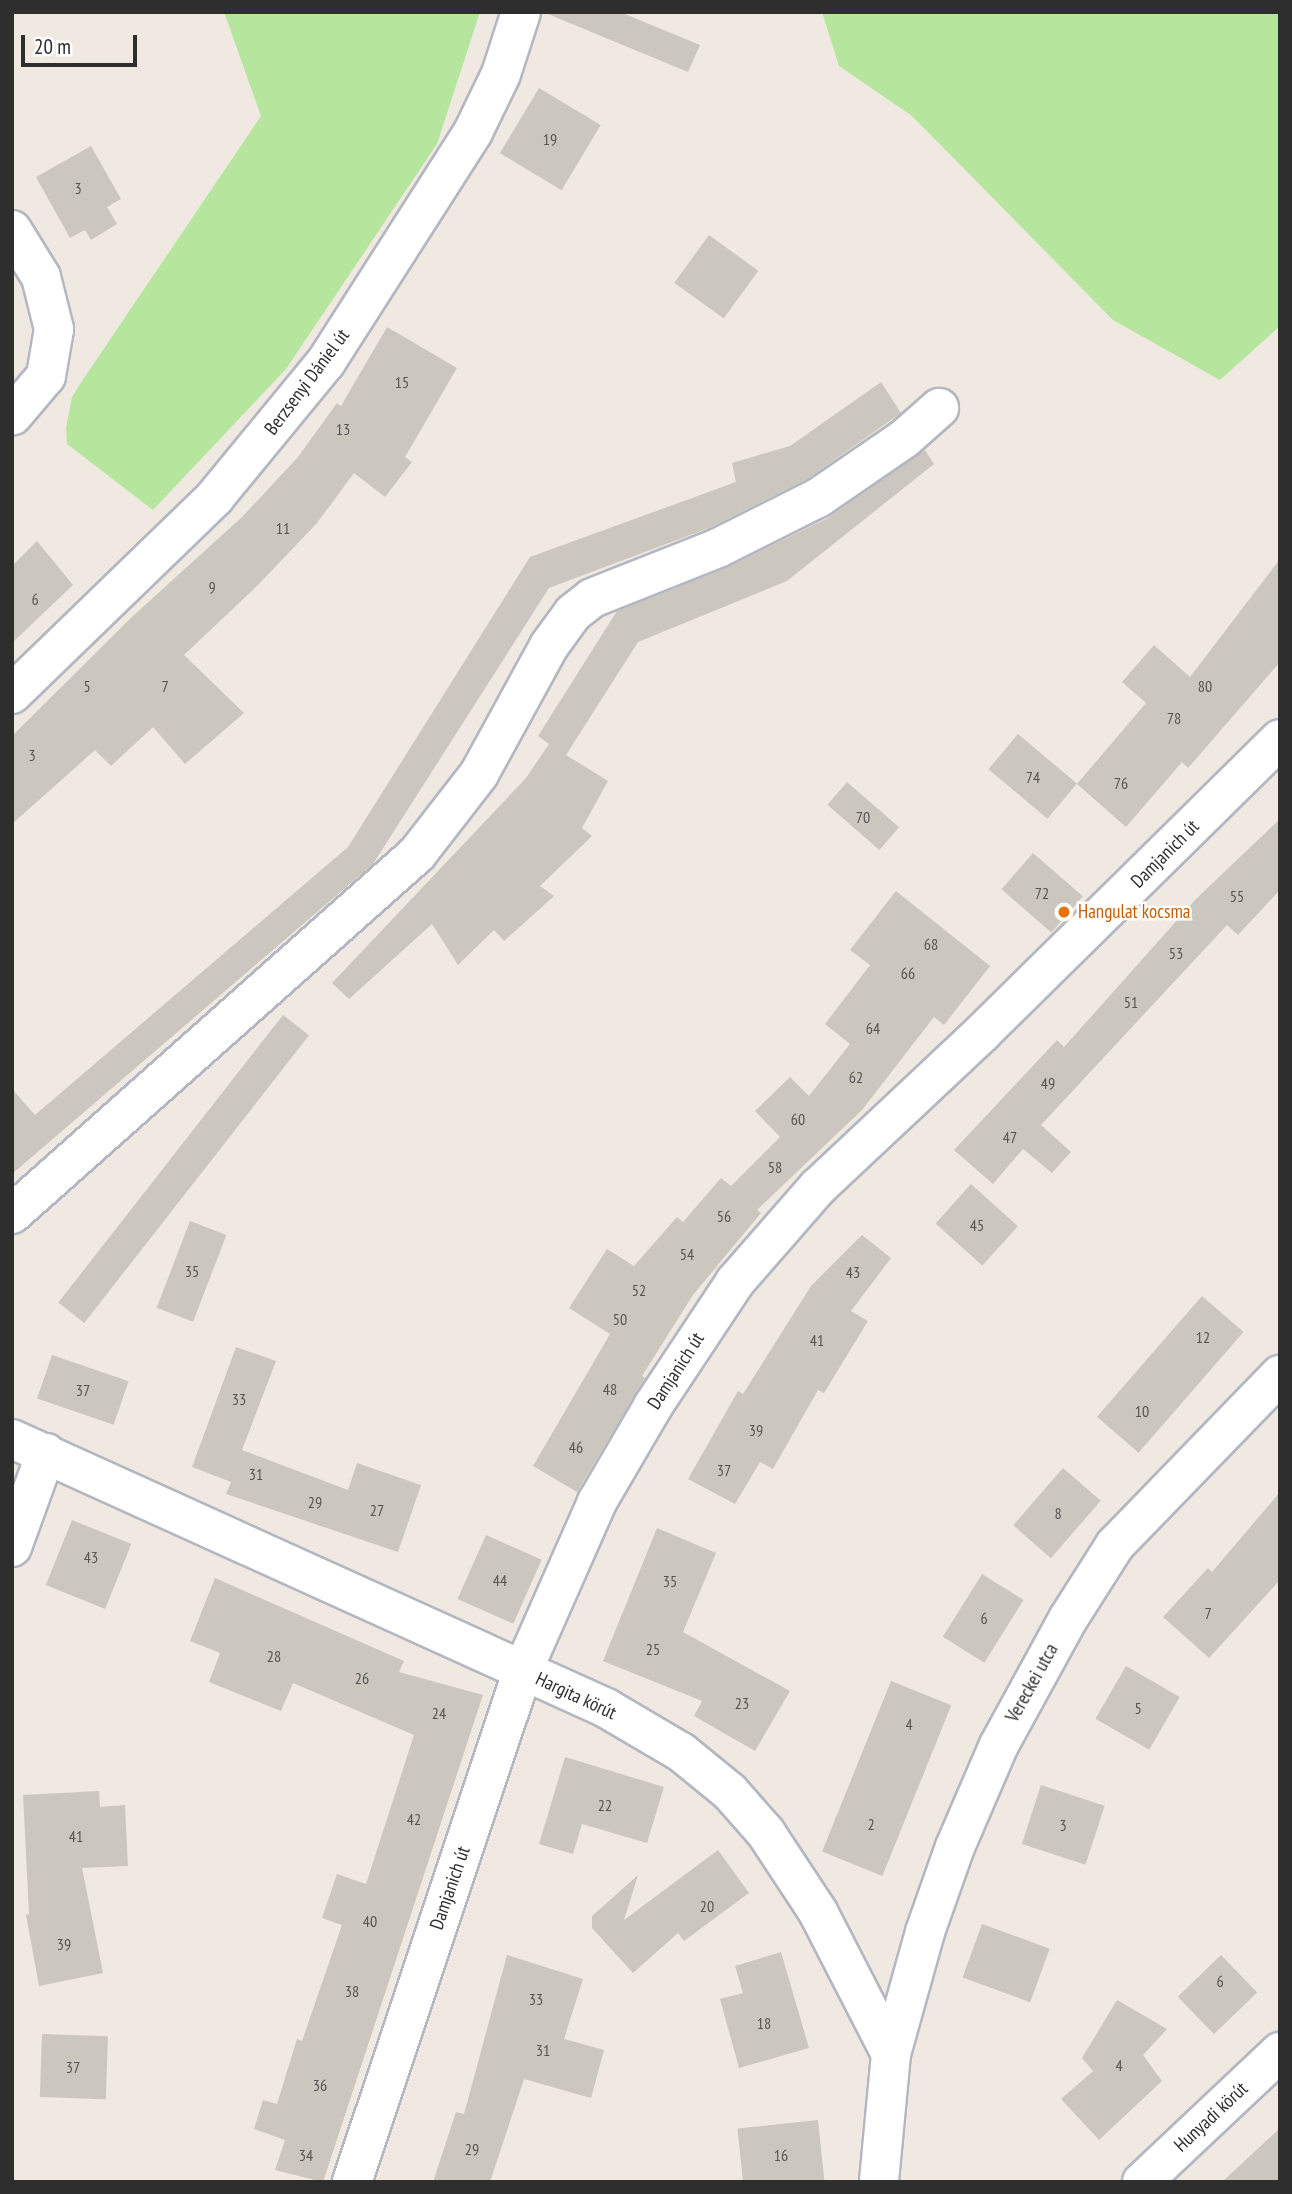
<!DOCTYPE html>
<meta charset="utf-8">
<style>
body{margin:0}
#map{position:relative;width:1292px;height:2194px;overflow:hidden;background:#efe9e1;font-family:"PT Sans Narrow",sans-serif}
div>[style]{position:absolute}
.green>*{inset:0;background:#b6e59e}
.building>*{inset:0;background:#cbc7bf;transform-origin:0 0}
.roads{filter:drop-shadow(2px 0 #b4b7c1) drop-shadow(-2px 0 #b4b7c1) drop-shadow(0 2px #b4b7c1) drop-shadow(0 -2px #b4b7c1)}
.minor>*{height:38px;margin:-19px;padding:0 19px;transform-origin:19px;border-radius:19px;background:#fff}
.dots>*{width:19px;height:19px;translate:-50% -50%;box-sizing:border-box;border:4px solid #fff;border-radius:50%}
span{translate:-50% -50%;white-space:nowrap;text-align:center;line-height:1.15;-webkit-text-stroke:5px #fff;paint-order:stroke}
.number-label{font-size:16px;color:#555452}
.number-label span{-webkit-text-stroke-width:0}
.street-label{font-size:19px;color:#2e2e2e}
.food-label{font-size:19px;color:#c56008}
.left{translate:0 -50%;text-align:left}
.frame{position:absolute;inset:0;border:14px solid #2e2e2e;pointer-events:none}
.scale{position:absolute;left:21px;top:35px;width:116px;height:32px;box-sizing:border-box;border:4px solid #2e2e2e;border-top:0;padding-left:9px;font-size:21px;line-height:24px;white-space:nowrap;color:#2e2e2e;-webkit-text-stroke:5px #fff;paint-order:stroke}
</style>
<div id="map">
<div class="green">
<i style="clip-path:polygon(224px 12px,480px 12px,437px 144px,286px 369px,153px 510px,67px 444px,66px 428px,72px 397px,80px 384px,261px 116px)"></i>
<i style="clip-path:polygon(822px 12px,1280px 12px,1280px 326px,1220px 380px,1113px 320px,912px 116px,839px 66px)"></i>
</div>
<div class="building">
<i style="clip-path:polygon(543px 12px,620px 12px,700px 45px,688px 72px)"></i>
<i style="left:539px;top:88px;width:72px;height:76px;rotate:31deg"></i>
<i style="clip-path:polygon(91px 146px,121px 199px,107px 207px,117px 224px,91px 240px,85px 230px,70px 238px,36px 177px)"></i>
<i style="left:709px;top:235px;width:61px;height:59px;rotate:36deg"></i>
<i style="clip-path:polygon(387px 327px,457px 368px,405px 457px,412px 462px,385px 497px,354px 473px,317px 523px,258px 585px,184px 655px,244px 713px,185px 764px,153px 727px,111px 766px,95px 750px,12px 824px,12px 736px,134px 615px,242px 517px,298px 457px,337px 403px,341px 406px)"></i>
<i style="clip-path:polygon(881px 382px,901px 413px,807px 479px,709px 528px,549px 588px,373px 864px,12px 1174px,12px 1089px,35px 1115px,348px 847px,530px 557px,736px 482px,732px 463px,790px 446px)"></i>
<i style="clip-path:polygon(925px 450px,934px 464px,787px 581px,638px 642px,566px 755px,608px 781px,582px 828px,592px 836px,540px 886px,554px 896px,504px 941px,494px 930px,458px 965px,432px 924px,349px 999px,332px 983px,526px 778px,549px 744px,538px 736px,617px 611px,726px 568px,828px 518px)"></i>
<i style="clip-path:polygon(37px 541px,73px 585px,12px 643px,12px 566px)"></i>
<i style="clip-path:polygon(1280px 559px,1280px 662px,1188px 768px,1182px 762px,1126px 827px,1077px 784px,1146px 703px,1122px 682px,1154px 645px,1190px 677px)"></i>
<i style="left:1018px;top:734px;width:77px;height:46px;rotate:40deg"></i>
<i style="left:847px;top:782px;width:69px;height:30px;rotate:41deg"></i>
<i style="clip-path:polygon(1280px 819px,1280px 890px,1238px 935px,1227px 925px,1041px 1125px,1071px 1152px,1052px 1173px,1023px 1149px,993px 1184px,954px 1150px,1057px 1040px,1064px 1047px,1196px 899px)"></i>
<i style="left:1033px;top:853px;width:66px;height:48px;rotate:41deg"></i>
<i style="clip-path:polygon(896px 891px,990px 966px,944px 1025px,934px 1017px,862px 1110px,757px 1210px,761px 1213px,693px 1295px,642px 1376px,645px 1378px,577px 1492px,533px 1466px,610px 1334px,569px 1308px,607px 1249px,634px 1266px,677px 1217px,683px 1222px,721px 1178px,731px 1186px,780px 1137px,755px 1111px,790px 1077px,809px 1096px,850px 1044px,825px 1024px,870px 965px,850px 950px)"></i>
<i style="left:283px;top:1015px;width:33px;height:365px;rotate:38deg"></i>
<i style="left:971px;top:1184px;width:63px;height:53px;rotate:42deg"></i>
<i style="left:190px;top:1221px;width:39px;height:93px;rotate:21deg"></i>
<i style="clip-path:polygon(862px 1235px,891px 1258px,851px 1311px,868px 1321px,824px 1393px,818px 1390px,773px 1469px,760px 1462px,735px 1504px,688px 1479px,738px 1391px,743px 1394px,811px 1286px)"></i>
<i style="left:1202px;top:1296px;width:55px;height:160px;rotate:41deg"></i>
<i style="clip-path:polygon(236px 1347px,276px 1361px,242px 1450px,348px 1490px,357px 1463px,421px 1485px,398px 1552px,226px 1494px,231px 1482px,192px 1467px)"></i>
<i style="left:52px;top:1355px;width:81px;height:46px;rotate:19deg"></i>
<i style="left:1063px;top:1468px;width:50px;height:76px;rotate:41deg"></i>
<i style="clip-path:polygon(1280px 1492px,1280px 1580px,1209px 1658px,1163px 1617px,1208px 1568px,1212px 1572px)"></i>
<i style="left:72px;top:1520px;width:64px;height:70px;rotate:22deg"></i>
<i style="clip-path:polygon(657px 1528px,716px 1553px,683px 1632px,790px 1691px,755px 1751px,694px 1716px,702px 1701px,603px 1661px)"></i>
<i style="left:486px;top:1535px;width:61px;height:70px;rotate:24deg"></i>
<i style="left:982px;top:1574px;width:49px;height:74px;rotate:32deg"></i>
<i style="clip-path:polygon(215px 1578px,404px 1661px,399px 1672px,483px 1695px,323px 2182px,275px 2170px,285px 2140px,254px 2129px,263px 2100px,277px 2104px,297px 2039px,302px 2041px,342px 1925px,322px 1918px,337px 1874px,366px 1884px,414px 1735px,293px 1683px,281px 1711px,209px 1682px,220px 1653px,190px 1641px)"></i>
<i style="left:1126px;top:1666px;width:62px;height:61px;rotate:30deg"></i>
<i style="left:891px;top:1681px;width:65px;height:184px;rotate:22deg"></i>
<i style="clip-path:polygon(565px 1757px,664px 1787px,647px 1843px,582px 1824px,573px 1854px,539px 1844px)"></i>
<i style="left:1041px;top:1785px;width:67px;height:62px;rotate:18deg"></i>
<i style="clip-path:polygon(99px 1791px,100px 1807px,125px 1805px,128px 1866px,82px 1868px,103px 1973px,39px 1986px,26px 1915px,29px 1914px,23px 1795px)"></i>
<i style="clip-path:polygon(718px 1850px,749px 1893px,684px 1941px,678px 1933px,633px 1973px,592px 1928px,592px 1916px,638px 1875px,624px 1920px)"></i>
<i style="left:982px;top:1924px;width:72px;height:57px;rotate:20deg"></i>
<i style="clip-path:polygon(781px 1952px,809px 2048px,739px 2068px,720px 1999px,743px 1993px,735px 1966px)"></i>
<i style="clip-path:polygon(507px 1955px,583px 1979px,564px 2039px,604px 2050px,591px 2098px,524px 2079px,490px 2182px,433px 2182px,456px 2112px,464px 2114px)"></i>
<i style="left:1221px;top:1955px;width:52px;height:60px;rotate:46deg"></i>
<i style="clip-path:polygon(1117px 2000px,1167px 2029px,1143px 2055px,1162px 2081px,1099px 2140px,1061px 2099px,1093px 2071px,1082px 2058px)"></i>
<i style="left:42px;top:2034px;width:66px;height:63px;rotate:2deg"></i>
<i style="left:818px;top:2120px;width:62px;height:81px;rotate:84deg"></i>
<i style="clip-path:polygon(1280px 2128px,1280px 2182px,1222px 2182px)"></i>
</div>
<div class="roads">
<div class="minor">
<i style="left:12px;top:230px;width:55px;rotate:58.3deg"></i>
<i style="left:41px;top:277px;width:54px;rotate:76deg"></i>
<i style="left:54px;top:329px;width:48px;rotate:99.7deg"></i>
<i style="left:46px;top:376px;width:52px;rotate:130.4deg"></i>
<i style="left:12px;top:694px;width:283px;rotate:-44.1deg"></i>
<i style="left:215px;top:497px;width:175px;rotate:-50.6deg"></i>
<i style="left:326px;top:362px;width:273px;rotate:-57.4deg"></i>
<i style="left:473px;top:132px;width:64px;rotate:-64.2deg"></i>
<i style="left:501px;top:74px;width:65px;rotate:-72.1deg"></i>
<i style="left:12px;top:1214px;width:542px;rotate:-41.63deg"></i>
<i style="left:417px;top:854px;width:101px;rotate:-52.2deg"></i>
<i style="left:479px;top:774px;width:146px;rotate:-61.3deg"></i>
<i style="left:549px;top:646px;width:41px;rotate:-54deg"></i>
<i style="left:573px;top:613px;width:24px;rotate:-38deg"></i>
<i style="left:592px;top:598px;width:136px;rotate:-21.6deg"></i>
<i style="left:718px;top:548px;width:112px;rotate:-26.6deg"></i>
<i style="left:818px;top:498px;width:104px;rotate:-34.5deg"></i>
<i style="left:904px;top:439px;width:47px;rotate:-41.5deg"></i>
<i style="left:12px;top:1439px;width:652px;rotate:24.36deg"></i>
<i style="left:606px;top:1708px;width:87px;rotate:30.4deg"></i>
<i style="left:681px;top:1752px;width:63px;rotate:39.2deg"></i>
<i style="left:730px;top:1792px;width:55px;rotate:48.7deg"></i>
<i style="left:766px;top:1833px;width:95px;rotate:56.6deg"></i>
<i style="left:818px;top:1912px;width:160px;rotate:62.8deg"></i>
<i style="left:891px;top:2054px;width:129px;rotate:95.4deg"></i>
<i style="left:12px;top:1547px;width:100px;rotate:-70.1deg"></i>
<i style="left:891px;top:2054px;width:127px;rotate:-74.4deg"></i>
<i style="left:925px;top:1932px;width:90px;rotate:-70.6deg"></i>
<i style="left:955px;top:1847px;width:111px;rotate:-66.7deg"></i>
<i style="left:999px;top:1745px;width:144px;rotate:-61.3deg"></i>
<i style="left:1068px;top:1619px;width:88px;rotate:-57.6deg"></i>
<i style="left:1115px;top:1545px;width:237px;rotate:-45.9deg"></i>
<i style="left:352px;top:2182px;width:540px;rotate:-71.53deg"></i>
<i style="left:523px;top:1670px;width:184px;rotate:-66.2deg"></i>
<i style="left:597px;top:1502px;width:111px;rotate:-59.7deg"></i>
<i style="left:653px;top:1406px;width:149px;rotate:-56.5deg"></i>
<i style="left:735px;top:1282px;width:126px;rotate:-48.9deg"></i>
<i style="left:818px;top:1187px;width:226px;rotate:-43.2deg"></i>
<i style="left:983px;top:1032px;width:417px;rotate:-44.6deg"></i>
<i style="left:1142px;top:2182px;width:190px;rotate:-43.3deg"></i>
</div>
</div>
<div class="dots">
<i style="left:1064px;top:912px;background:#e8710a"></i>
</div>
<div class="number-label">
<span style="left:550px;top:139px">19</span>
<span style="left:78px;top:188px">3</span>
<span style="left:402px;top:382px">15</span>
<span style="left:343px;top:429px">13</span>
<span style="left:283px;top:528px">11</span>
<span style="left:212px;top:587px">9</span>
<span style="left:35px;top:599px">6</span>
<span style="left:87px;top:686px">5</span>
<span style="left:165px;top:686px">7</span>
<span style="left:1205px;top:686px">80</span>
<span style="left:1174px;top:718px">78</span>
<span style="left:32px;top:755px">3</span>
<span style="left:1033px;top:777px">74</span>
<span style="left:1121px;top:783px">76</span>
<span style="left:863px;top:817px">70</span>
<span style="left:1042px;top:893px">72</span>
<span style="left:1237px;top:896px">55</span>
<span style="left:931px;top:944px">68</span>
<span style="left:1176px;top:953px">53</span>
<span style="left:908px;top:973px">66</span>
<span style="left:1131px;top:1002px">51</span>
<span style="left:873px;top:1028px">64</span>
<span style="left:856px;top:1077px">62</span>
<span style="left:1048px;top:1083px">49</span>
<span style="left:798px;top:1119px">60</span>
<span style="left:1010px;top:1137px">47</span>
<span style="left:775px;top:1167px">58</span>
<span style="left:724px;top:1216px">56</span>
<span style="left:977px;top:1225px">45</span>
<span style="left:687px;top:1254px">54</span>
<span style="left:192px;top:1271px">35</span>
<span style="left:853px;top:1272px">43</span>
<span style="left:639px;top:1290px">52</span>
<span style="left:620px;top:1319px">50</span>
<span style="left:1203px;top:1337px">12</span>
<span style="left:817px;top:1340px">41</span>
<span style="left:610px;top:1389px">48</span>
<span style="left:83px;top:1390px">37</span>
<span style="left:239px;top:1399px">33</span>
<span style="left:1142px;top:1411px">10</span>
<span style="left:756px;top:1430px">39</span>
<span style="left:576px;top:1447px">46</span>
<span style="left:724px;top:1470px">37</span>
<span style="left:256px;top:1474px">31</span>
<span style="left:315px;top:1502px">29</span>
<span style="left:377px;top:1510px">27</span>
<span style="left:1058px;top:1513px">8</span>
<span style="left:91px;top:1557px">43</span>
<span style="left:500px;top:1580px">44</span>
<span style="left:670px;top:1581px">35</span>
<span style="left:1208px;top:1613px">7</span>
<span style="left:984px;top:1618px">6</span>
<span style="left:653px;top:1649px">25</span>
<span style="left:274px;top:1656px">28</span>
<span style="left:362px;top:1678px">26</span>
<span style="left:742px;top:1703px">23</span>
<span style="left:1138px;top:1708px">5</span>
<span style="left:439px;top:1713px">24</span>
<span style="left:909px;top:1724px">4</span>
<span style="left:605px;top:1805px">22</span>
<span style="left:414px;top:1819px">42</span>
<span style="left:871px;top:1824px">2</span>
<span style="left:1063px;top:1825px">3</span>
<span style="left:76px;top:1836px">41</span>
<span style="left:707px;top:1906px">20</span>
<span style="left:370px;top:1921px">40</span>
<span style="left:64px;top:1944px">39</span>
<span style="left:1220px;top:1981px">6</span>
<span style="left:352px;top:1991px">38</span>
<span style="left:536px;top:1999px">33</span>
<span style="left:764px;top:2023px">18</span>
<span style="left:543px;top:2050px">31</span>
<span style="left:1119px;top:2065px">4</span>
<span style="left:73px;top:2067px">37</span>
<span style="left:320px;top:2085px">36</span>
<span style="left:472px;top:2149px">29</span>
<span style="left:306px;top:2155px">34</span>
<span style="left:781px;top:2155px">16</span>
</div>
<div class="street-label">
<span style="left:307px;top:382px;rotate:-53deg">Berzsenyi Dániel út</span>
<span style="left:1165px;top:854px;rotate:-45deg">Damjanich út</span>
<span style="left:676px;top:1371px;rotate:-57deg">Damjanich út</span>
<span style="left:1032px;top:1683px;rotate:-61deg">Vereckei utca</span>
<span style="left:576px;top:1696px;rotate:25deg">Hargita körút</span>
<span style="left:450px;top:1888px;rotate:-71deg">Damjanich út</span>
<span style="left:1211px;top:2117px;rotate:-43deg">Hunyadi körút</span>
</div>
<div class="food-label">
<span class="left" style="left:1078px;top:912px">Hangulat kocsma</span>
</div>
<div class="frame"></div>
<div class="scale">20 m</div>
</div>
